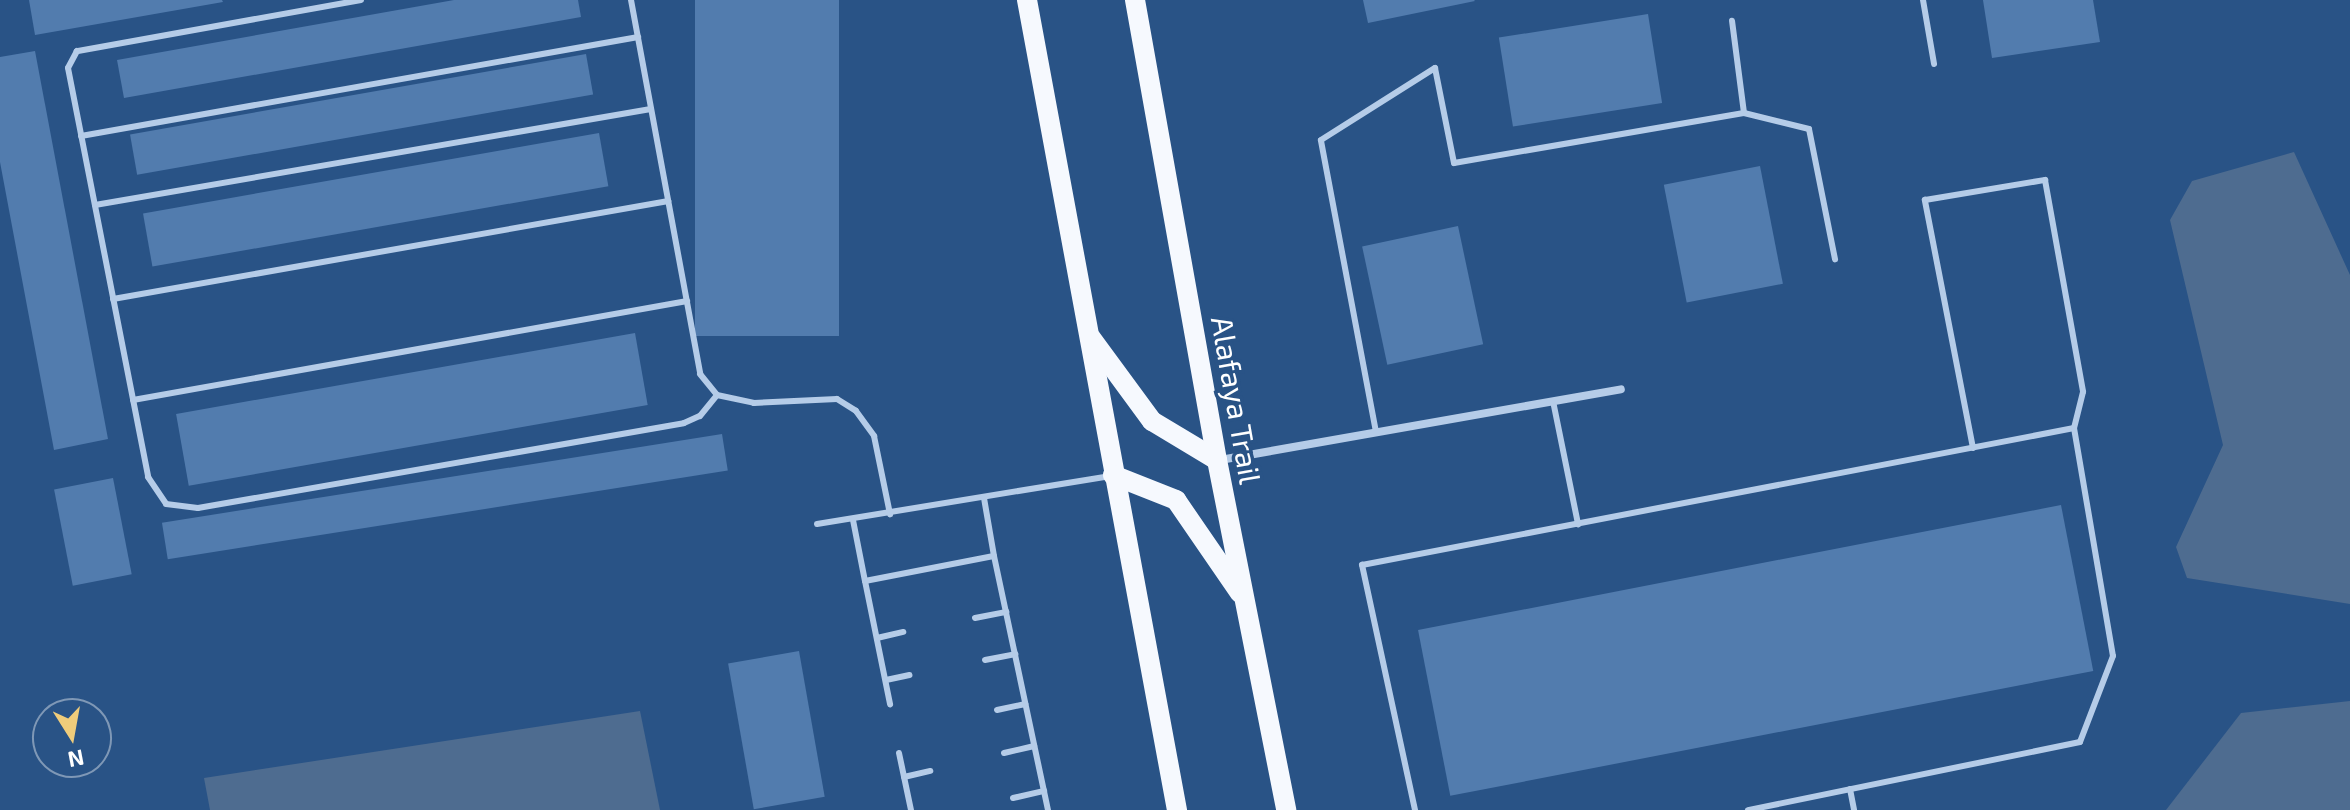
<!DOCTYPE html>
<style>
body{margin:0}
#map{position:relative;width:2350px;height:810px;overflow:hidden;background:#295386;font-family:"Exo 2",sans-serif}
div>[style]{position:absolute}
.water>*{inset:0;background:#4e6c90}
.building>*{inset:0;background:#527cae;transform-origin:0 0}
.service>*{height:6px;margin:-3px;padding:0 3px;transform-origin:3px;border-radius:3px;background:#b5cce8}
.minor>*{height:8px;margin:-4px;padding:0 4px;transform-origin:4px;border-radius:4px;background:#b5cce8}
.primary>*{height:20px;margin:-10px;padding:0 10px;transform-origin:10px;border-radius:10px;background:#f6f9fe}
span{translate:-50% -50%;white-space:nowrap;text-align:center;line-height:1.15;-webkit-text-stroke:7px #295386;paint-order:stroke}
.street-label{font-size:30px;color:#fff}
.north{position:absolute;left:32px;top:698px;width:80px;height:80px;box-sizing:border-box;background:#295386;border:2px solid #7f98b6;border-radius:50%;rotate:169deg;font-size:22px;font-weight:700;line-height:32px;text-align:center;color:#fff}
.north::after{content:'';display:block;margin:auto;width:28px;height:36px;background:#efcc7b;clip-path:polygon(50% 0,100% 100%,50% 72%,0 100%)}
</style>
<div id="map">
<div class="water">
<i style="clip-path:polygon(2294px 152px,2350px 275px,2350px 604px,2187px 578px,2176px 547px,2223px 445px,2170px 220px,2192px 181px)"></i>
<i style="clip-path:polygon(2350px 701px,2350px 810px,2166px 810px,2241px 713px)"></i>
<i style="clip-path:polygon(640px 711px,660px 810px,210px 810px,204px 778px)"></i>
</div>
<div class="building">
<i style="clip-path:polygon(29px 0,222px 0,223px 2px,35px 35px)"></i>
<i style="clip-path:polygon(454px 0,578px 0,581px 17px,124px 98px,117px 60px)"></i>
<i style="left:695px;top:0;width:144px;height:336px"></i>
<i style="clip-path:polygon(1363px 0,1474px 0,1475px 1px,1368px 23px)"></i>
<i style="clip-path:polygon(1983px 0,2093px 0,2100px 42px,1992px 58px)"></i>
<i style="left:1648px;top:14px;width:90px;height:151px;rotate:81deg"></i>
<i style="clip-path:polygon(35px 51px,108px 439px,54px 450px,0 162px,0 57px)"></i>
<i style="left:586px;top:54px;width:41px;height:463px;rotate:80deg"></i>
<i style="left:599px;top:133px;width:54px;height:463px;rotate:80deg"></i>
<i style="left:1760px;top:166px;width:120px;height:98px;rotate:79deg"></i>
<i style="left:1458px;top:226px;width:121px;height:98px;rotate:78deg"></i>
<i style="left:635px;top:333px;width:73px;height:466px;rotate:80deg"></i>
<i style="left:722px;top:434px;width:37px;height:567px;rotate:81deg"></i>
<i style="left:113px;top:478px;width:98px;height:60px;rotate:79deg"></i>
<i style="left:2061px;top:505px;width:169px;height:655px;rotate:79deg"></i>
<i style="left:799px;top:651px;width:148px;height:72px;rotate:80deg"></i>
</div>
<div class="service">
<i style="left:361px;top:0;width:289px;rotate:169.8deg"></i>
<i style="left:77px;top:51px;width:19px;rotate:118deg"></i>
<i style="left:68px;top:68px;width:417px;rotate:78.9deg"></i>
<i style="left:148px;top:477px;width:32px;rotate:56deg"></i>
<i style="left:166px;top:504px;width:32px;rotate:7deg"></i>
<i style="left:198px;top:508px;width:493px;rotate:-9.9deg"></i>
<i style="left:684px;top:423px;width:17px;rotate:-24deg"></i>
<i style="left:700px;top:416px;width:27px;rotate:-51deg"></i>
<i style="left:631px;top:0;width:380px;rotate:79.5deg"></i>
<i style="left:700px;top:374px;width:27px;rotate:51deg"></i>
<i style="left:717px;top:395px;width:38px;rotate:12deg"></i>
<i style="left:754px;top:403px;width:83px;rotate:-2.8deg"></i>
<i style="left:837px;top:399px;width:22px;rotate:32deg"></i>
<i style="left:856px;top:411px;width:31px;rotate:54deg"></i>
<i style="left:874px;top:436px;width:80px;rotate:78.4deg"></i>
<i style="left:1923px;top:0;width:65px;rotate:80.2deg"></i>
<i style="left:1744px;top:113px;width:67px;rotate:13.8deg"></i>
<i style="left:1809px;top:129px;width:133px;rotate:78.7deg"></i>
<i style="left:81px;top:136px;width:566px;rotate:-10.08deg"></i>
<i style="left:95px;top:205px;width:564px;rotate:-9.8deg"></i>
<i style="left:113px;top:299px;width:564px;rotate:-10.01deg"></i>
<i style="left:133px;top:400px;width:563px;rotate:-10.13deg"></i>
<i style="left:1553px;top:401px;width:126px;rotate:78.5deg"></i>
<i style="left:1376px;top:432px;width:297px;rotate:-100.7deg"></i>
<i style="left:1321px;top:140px;width:135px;rotate:-32.3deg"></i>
<i style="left:1435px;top:68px;width:97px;rotate:78.7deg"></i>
<i style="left:1454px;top:163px;width:294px;rotate:-9.8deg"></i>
<i style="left:1744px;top:113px;width:93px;rotate:-97.4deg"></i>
<i style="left:1973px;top:448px;width:253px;rotate:-101deg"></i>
<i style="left:1925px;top:200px;width:122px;rotate:-9.5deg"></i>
<i style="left:2045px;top:180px;width:215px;rotate:79.8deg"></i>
<i style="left:2083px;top:392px;width:37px;rotate:104deg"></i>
<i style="left:853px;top:520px;width:62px;rotate:78.9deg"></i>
<i style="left:865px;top:581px;width:131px;rotate:-11deg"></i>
<i style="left:994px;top:556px;width:59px;rotate:-99.8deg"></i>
<i style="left:817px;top:524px;width:296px;rotate:-9.3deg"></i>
<i style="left:994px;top:556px;width:260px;rotate:78deg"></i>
<i style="left:865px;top:581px;width:126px;rotate:78.5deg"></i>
<i style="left:975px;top:618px;width:32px;rotate:-11deg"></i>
<i style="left:877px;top:638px;width:27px;rotate:-13deg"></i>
<i style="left:985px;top:660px;width:31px;rotate:-11deg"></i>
<i style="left:886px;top:680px;width:24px;rotate:-12deg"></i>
<i style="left:997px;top:710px;width:29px;rotate:-12deg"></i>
<i style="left:899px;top:753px;width:58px;rotate:78.1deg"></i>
<i style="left:1004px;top:753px;width:31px;rotate:-13deg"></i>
<i style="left:904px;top:777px;width:27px;rotate:-13deg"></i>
<i style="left:1850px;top:789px;width:21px;rotate:79deg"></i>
<i style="left:1013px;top:798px;width:32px;rotate:-13deg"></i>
<i style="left:1415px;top:810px;width:251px;rotate:-102.2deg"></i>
<i style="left:1362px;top:565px;width:725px;rotate:-10.89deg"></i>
<i style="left:2074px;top:428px;width:231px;rotate:80.3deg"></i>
<i style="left:2113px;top:656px;width:92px;rotate:111deg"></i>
<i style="left:2080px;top:742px;width:339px;rotate:168.4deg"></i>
</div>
<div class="minor">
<i style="left:1220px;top:460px;width:407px;rotate:-10deg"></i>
</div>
<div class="primary">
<i style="left:1027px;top:0;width:824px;rotate:79.51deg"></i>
<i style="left:1135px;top:0;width:467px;rotate:79.9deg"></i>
<i style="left:1217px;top:460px;width:357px;rotate:78.8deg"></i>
<i style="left:1091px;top:338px;width:103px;rotate:53.7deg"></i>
<i style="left:1152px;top:421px;width:76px;rotate:31deg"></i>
<i style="left:1113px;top:475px;width:68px;rotate:21.6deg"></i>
<i style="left:1176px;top:500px;width:113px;rotate:55.5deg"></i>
</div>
<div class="street-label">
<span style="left:1237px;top:400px;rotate:80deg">Alafaya Trail</span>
</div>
<div class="north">N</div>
</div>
